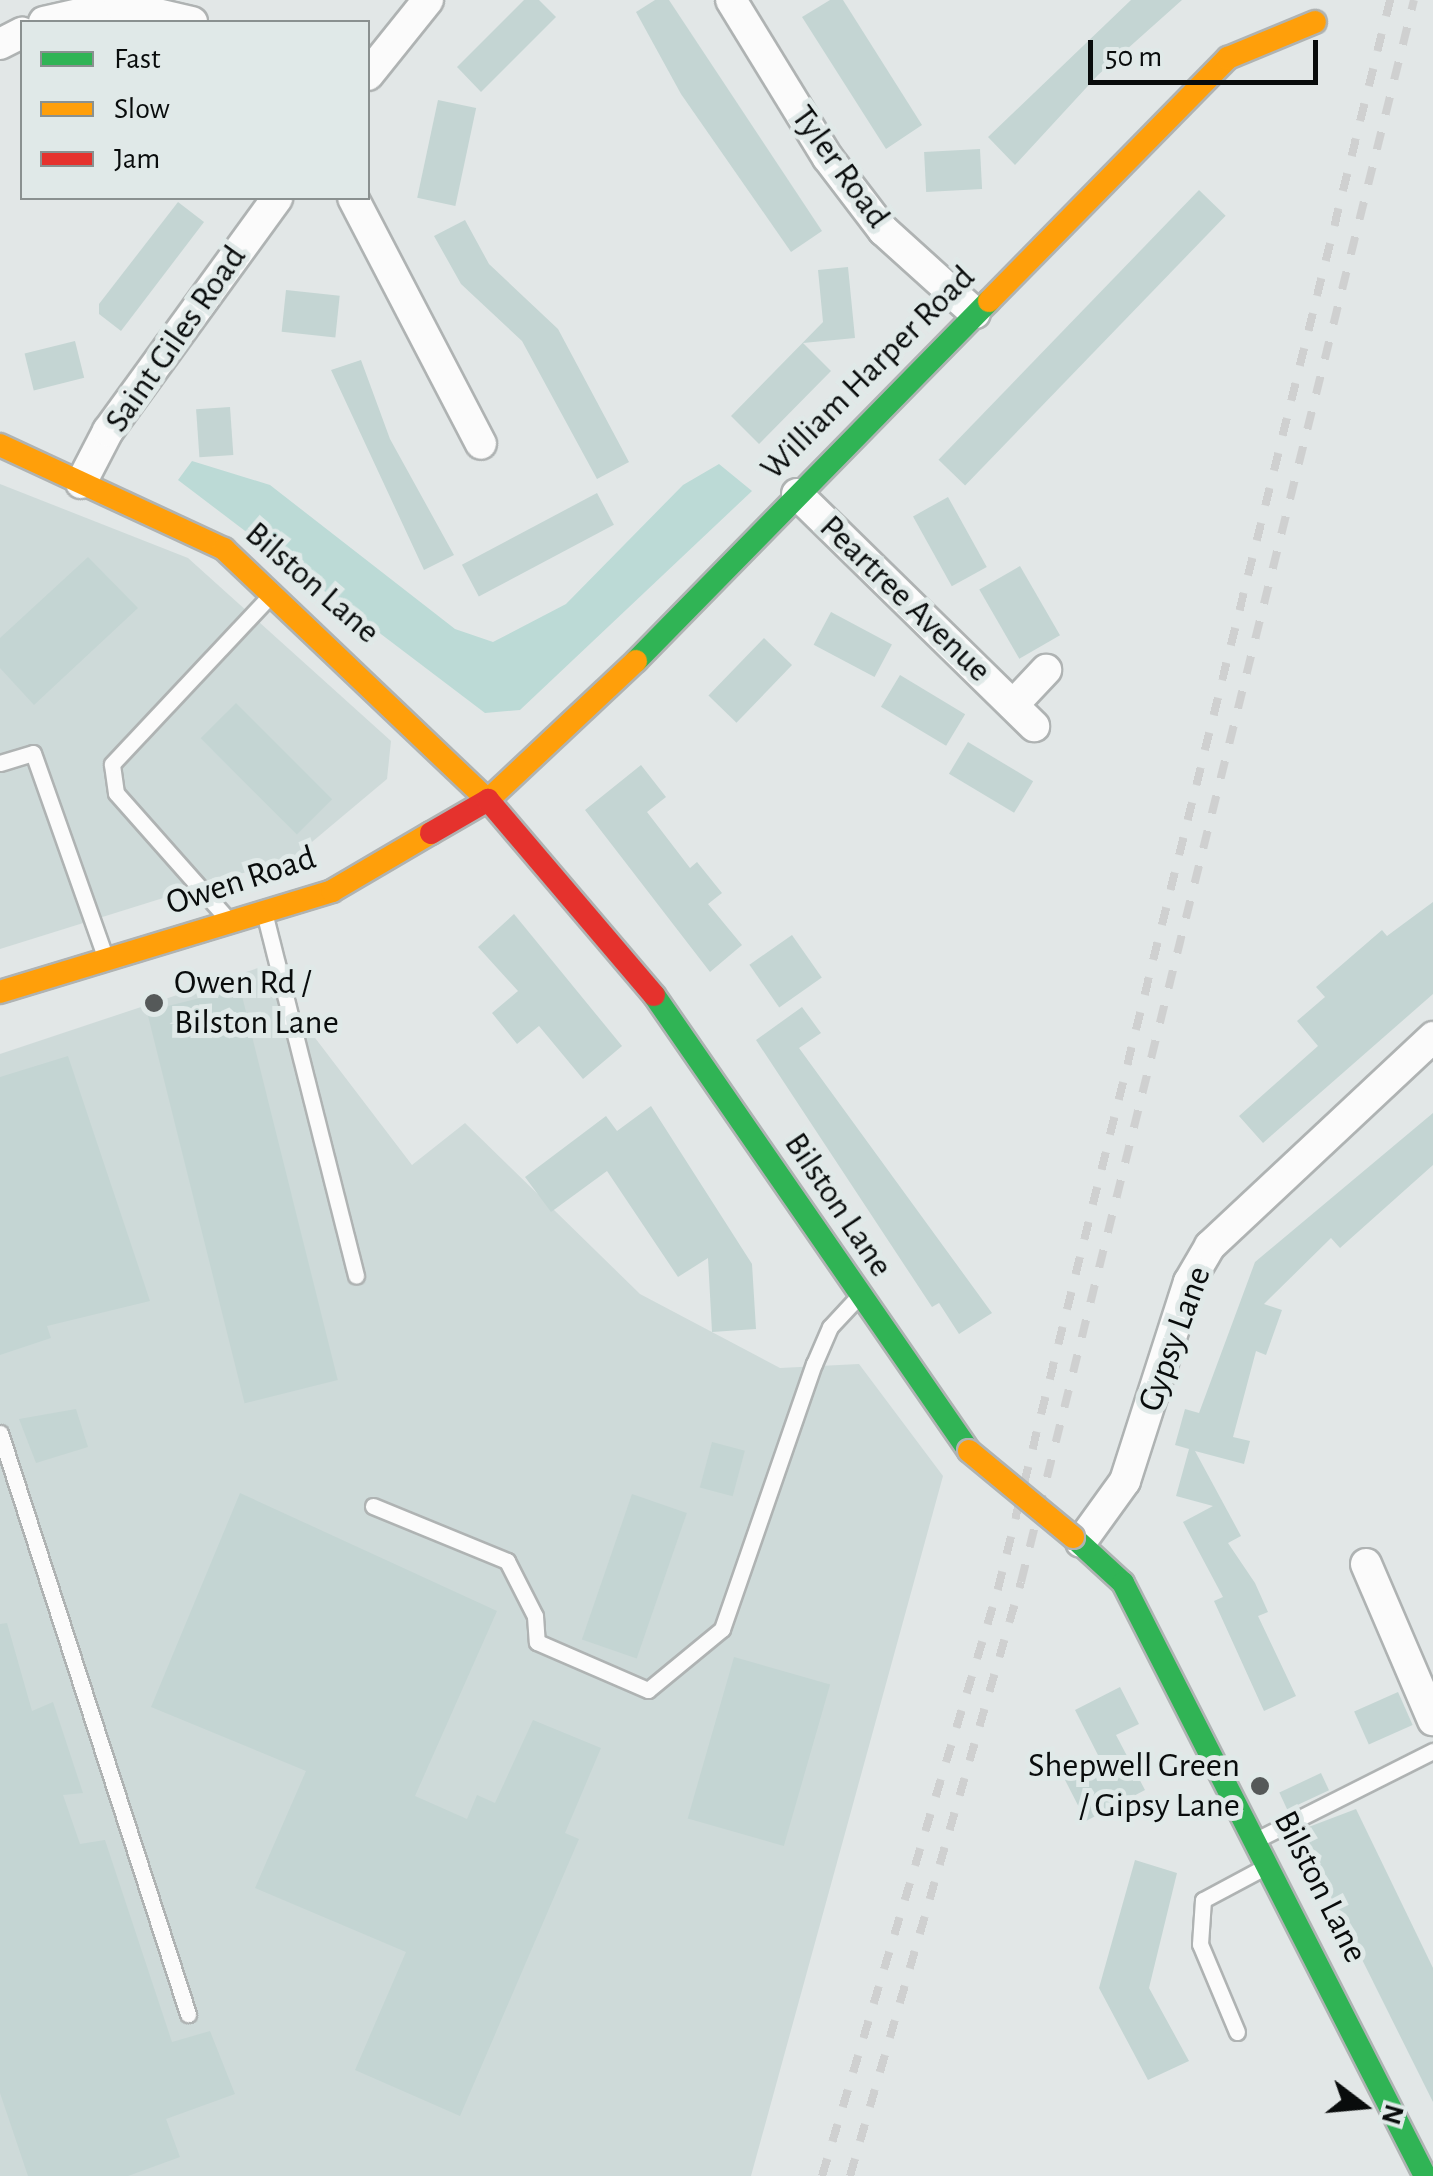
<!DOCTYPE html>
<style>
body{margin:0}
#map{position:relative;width:1433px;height:2176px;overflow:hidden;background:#e2e7e7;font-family:"Alegreya Sans",sans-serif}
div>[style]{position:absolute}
.built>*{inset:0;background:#cedad9}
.green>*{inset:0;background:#bcdad6}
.building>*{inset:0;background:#c4d5d3;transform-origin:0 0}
.roads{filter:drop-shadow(2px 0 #afb3b3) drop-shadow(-2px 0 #afb3b3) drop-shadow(0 2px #afb3b3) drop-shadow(0 -2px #afb3b3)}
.lane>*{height:15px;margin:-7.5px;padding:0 7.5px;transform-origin:7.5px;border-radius:7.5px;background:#fbfbfb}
.street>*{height:30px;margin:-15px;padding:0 15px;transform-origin:15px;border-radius:15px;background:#fbfbfb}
.fast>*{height:22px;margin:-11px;padding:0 11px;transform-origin:11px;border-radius:11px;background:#30b455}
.slow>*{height:22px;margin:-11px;padding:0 11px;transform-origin:11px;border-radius:11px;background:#ff9f0a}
.jam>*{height:22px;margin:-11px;padding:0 11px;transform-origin:11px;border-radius:11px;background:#e5322d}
.rail>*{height:8px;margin-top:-4px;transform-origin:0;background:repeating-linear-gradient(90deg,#cfd0d0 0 18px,transparent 0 36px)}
.bridges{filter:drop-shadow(2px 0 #afb3b3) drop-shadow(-2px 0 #afb3b3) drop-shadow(0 2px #afb3b3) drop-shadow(0 -2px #afb3b3)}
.slow-bridge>*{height:22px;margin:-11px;padding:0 11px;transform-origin:11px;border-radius:11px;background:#ff9f0a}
.dots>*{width:28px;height:28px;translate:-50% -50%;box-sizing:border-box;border:5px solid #e0e9e8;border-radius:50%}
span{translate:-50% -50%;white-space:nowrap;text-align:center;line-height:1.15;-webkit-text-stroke:10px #e0e9e8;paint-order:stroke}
.street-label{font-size:35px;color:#090c0c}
.poi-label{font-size:35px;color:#090c0c}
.left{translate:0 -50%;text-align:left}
.right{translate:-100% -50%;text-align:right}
.legend{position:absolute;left:20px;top:20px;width:350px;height:180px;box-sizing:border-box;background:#e0e9e8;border:2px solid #8a9190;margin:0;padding:12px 18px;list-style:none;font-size:30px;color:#090c0c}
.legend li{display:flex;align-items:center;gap:20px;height:50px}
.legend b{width:50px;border:2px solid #8a9190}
.north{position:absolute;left:1313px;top:2056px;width:100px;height:100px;-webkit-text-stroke:8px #e0e9e8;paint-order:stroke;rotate:106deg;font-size:28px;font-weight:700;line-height:40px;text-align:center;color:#090c0c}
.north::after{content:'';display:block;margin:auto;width:35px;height:45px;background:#090c0c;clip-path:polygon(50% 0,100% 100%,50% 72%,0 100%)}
.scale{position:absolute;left:1088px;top:40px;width:230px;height:45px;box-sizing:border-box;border:5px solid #090c0c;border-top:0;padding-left:12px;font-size:30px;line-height:35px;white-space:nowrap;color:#090c0c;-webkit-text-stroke:8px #e0e9e8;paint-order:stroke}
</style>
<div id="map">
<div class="built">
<i style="clip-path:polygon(0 484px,188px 558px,391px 741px,387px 779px,294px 857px,0 949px)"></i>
<i style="clip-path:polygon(261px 967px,412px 1165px,465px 1123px,640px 1294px,780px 1368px,859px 1364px,943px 1476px,751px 2176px,0 2176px,0 1054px)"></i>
</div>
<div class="green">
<i style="clip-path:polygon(192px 461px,270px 485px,455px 629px,493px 642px,566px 604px,683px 485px,719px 464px,752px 491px,520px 710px,485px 713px,178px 480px)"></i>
</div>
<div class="building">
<i style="clip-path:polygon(524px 0,539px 0,556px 17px,481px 92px,457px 67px)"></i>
<i style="clip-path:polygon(655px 0,669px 0,822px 231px,791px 252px,681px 94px,636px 12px)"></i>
<i style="clip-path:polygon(830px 0,843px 0,922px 125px,886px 149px,802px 17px)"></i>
<i style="clip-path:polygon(1131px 0,1182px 0,1098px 75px,1015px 165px,988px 137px)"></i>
<i style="left:438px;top:100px;width:39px;height:100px;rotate:12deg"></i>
<i style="left:980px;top:149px;width:40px;height:56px;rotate:87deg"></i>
<i style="left:1199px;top:190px;width:37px;height:375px;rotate:44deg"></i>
<i style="clip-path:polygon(178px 202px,204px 222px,121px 331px,99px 314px,99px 304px)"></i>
<i style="clip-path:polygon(465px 220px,489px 264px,558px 329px,629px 462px,597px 479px,522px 341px,461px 284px,434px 236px)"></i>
<i style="clip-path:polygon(848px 267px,855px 338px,803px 343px,831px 371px,759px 444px,731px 416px,823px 322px,818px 270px)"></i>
<i style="left:286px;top:290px;width:54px;height:42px;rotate:6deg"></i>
<i style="left:75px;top:341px;width:38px;height:52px;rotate:76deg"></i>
<i style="clip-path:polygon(361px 360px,390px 439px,454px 555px,424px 570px,331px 370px)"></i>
<i style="left:230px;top:407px;width:48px;height:34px;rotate:86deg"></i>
<i style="left:597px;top:493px;width:36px;height:153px;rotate:62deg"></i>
<i style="left:948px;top:497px;width:80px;height:40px;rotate:61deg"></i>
<i style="clip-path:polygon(88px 557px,138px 608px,34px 705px,0 668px,0 638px)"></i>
<i style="left:1020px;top:566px;width:80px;height:47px;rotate:60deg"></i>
<i style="left:831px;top:612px;width:69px;height:37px;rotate:28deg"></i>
<i style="left:764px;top:638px;width:39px;height:80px;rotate:44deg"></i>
<i style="left:900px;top:675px;width:76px;height:37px;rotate:31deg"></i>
<i style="left:236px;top:703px;width:136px;height:50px;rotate:45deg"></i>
<i style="left:968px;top:742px;width:76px;height:37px;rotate:31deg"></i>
<i style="clip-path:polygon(641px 765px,666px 797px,647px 812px,690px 868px,697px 862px,722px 893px,708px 904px,742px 945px,710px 972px,585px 810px)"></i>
<i style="clip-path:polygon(1433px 902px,1433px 994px,1263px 1143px,1239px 1116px,1318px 1046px,1297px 1021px,1325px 997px,1316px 987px,1382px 930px,1387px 936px)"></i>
<i style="clip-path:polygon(514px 914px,622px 1046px,583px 1079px,539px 1026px,517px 1044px,492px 1013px,518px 991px,478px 947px)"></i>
<i style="left:792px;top:935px;width:52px;height:52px;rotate:55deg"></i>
<i style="left:240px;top:988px;width:404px;height:96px;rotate:76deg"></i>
<i style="clip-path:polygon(802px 1007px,821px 1033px,799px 1048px,992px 1313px,959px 1334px,939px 1303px,932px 1307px,756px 1040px)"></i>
<i style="clip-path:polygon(68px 1056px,150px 1301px,47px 1326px,51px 1338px,0 1355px,0 1077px)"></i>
<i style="clip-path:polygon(651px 1106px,752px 1264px,756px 1329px,712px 1332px,708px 1258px,678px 1277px,607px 1171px,551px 1212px,525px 1177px,606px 1116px,617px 1131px)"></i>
<i style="clip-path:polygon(1433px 1113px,1433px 1165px,1340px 1248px,1331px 1238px,1264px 1304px,1282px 1310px,1266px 1355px,1256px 1351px,1233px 1437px,1250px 1441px,1244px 1464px,1195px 1451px,1241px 1536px,1228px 1543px,1255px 1583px,1268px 1612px,1258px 1616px,1296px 1696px,1264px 1711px,1214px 1601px,1223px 1597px,1183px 1522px,1213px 1506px,1176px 1496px,1189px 1449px,1175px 1445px,1185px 1409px,1199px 1413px,1255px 1262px)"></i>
<i style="clip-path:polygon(76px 1409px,88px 1447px,36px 1463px,19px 1419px)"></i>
<i style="left:712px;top:1442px;width:34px;height:47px;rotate:15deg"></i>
<i style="clip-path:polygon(240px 1493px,497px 1611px,415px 1796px,467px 1819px,477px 1795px,495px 1803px,533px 1720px,601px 1748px,565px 1833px,579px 1839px,460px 2116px,355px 2070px,406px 1952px,255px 1888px,306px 1771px,151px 1707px)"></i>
<i style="left:632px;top:1494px;width:58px;height:154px;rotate:19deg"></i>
<i style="clip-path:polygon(7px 1623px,32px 1711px,53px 1702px,83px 1793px,63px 1795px,80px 1844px,105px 1840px,172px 2042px,210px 2031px,235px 2094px,166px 2119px,180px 2157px,128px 2176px,28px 2176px,0 2093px,0 1624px)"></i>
<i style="left:734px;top:1657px;width:100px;height:168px;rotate:16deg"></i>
<i style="clip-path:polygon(1120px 1687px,1139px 1724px,1116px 1735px,1145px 1790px,1086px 1821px,1064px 1778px,1100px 1759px,1075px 1710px)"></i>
<i style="left:1398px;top:1692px;width:36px;height:48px;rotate:66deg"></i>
<i style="left:1321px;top:1773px;width:19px;height:46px;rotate:65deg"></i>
<i style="clip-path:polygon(1356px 1809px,1433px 1968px,1433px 2102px,1298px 1831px)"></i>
<i style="clip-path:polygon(1135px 1860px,1177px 1873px,1149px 1988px,1189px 2061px,1148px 2080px,1099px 1988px)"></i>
</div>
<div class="roads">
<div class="lane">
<i style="left:0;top:763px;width:34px;rotate:-17deg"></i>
<i style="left:33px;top:753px;width:215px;rotate:70.5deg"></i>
<i style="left:224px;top:915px;width:163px;rotate:-131.5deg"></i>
<i style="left:116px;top:793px;width:29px;rotate:-98deg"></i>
<i style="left:112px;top:764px;width:229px;rotate:-46.8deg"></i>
<i style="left:265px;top:916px;width:371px;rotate:75.8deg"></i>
<i style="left:0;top:1433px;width:611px;rotate:72.07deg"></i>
<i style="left:373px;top:1506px;width:145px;rotate:22.3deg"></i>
<i style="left:507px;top:1561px;width:62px;rotate:63deg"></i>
<i style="left:535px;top:1616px;width:26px;rotate:86deg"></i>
<i style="left:537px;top:1642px;width:121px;rotate:23.4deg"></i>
<i style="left:648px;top:1690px;width:96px;rotate:-39.5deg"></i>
<i style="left:722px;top:1629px;width:281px;rotate:-70.9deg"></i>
<i style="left:814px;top:1364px;width:40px;rotate:-66.6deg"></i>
<i style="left:830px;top:1327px;width:37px;rotate:-47deg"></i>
<i style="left:1258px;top:1839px;width:196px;rotate:-26.7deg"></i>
<i style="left:1237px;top:2032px;width:95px;rotate:-112.8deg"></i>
<i style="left:1200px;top:1944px;width:44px;rotate:-86.1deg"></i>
<i style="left:1203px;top:1900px;width:66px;rotate:-28.1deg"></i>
</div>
<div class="street">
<i style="left:731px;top:0;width:185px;rotate:58.5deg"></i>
<i style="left:828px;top:158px;width:91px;rotate:52.6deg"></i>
<i style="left:883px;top:230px;width:124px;rotate:42.1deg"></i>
<i style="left:44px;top:22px;width:77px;rotate:-12.8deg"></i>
<i style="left:119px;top:5px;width:75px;rotate:13.1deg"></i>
<i style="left:0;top:44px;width:25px;rotate:-27deg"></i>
<i style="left:368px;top:75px;width:96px;rotate:-51.3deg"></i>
<i style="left:353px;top:198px;width:277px;rotate:62.5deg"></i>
<i style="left:81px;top:483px;width:59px;rotate:-62.6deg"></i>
<i style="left:108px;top:431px;width:288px;rotate:-54deg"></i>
<i style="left:797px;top:494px;width:332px;rotate:44.4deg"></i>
<i style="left:1014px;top:704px;width:47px;rotate:-46.7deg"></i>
<i style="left:1081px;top:1542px;width:75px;rotate:-54.2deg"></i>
<i style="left:1125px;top:1481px;width:209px;rotate:-72.2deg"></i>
<i style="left:1189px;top:1282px;width:42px;rotate:-59.7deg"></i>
<i style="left:1210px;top:1246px;width:306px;rotate:-43.1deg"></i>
<i style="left:1366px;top:1564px;width:170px;rotate:66.8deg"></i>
</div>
<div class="fast">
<i style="left:636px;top:661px;width:504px;rotate:-45.56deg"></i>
<i style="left:654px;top:995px;width:554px;rotate:55.36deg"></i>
<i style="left:1073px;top:1537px;width:68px;rotate:42.6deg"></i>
<i style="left:1123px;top:1583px;width:665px;rotate:63.01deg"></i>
</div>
<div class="slow">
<i style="left:989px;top:301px;width:341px;rotate:-45.5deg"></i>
<i style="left:1228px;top:58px;width:94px;rotate:-22.5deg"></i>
<i style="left:0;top:445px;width:247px;rotate:24.9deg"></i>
<i style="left:224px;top:549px;width:364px;rotate:43.6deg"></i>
<i style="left:488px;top:800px;width:203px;rotate:-43.2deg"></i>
<i style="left:0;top:992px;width:347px;rotate:-16.9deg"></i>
<i style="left:332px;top:891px;width:115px;rotate:-30.4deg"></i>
</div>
<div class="jam">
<i style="left:431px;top:833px;width:66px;rotate:-30.1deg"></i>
<i style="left:488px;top:800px;width:256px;rotate:49.6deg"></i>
</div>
</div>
<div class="rail">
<i style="left:822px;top:2176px;width:613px;rotate:-73.31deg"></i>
<i style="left:998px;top:1589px;width:1637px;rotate:-76.14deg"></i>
<i style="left:850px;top:2176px;width:618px;rotate:-73.94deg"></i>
<i style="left:1021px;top:1582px;width:1630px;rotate:-76.05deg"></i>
</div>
<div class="bridges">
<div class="slow-bridge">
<i style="left:969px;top:1451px;width:135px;rotate:39.6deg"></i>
</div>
</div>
<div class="dots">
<i style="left:154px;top:1003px;background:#555959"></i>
<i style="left:1260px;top:1786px;background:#555959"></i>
</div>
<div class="street-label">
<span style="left:840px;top:167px;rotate:54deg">Tyler Road</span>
<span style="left:176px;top:339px;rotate:-55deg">Saint Giles Road</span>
<span style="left:868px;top:373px;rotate:-45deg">William Harper Road</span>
<span style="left:312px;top:583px;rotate:41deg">Bilston Lane</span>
<span style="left:905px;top:599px;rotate:44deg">Peartree Avenue</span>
<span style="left:241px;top:881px;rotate:-18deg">Owen Road</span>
<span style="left:838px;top:1205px;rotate:56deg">Bilston Lane</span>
<span style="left:1175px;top:1339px;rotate:-70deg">Gypsy Lane</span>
<span style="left:1320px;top:1887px;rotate:63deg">Bilston Lane</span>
</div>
<div class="poi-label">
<span class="left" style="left:174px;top:1003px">Owen Rd /<br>Bilston Lane</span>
<span class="right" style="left:1240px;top:1786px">Shepwell Green<br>/ Gipsy Lane</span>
</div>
<ul class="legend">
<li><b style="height:12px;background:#30b455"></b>Fast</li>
<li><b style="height:12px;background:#ff9f0a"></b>Slow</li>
<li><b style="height:12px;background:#e5322d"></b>Jam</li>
</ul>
<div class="north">N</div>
<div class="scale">50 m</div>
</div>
